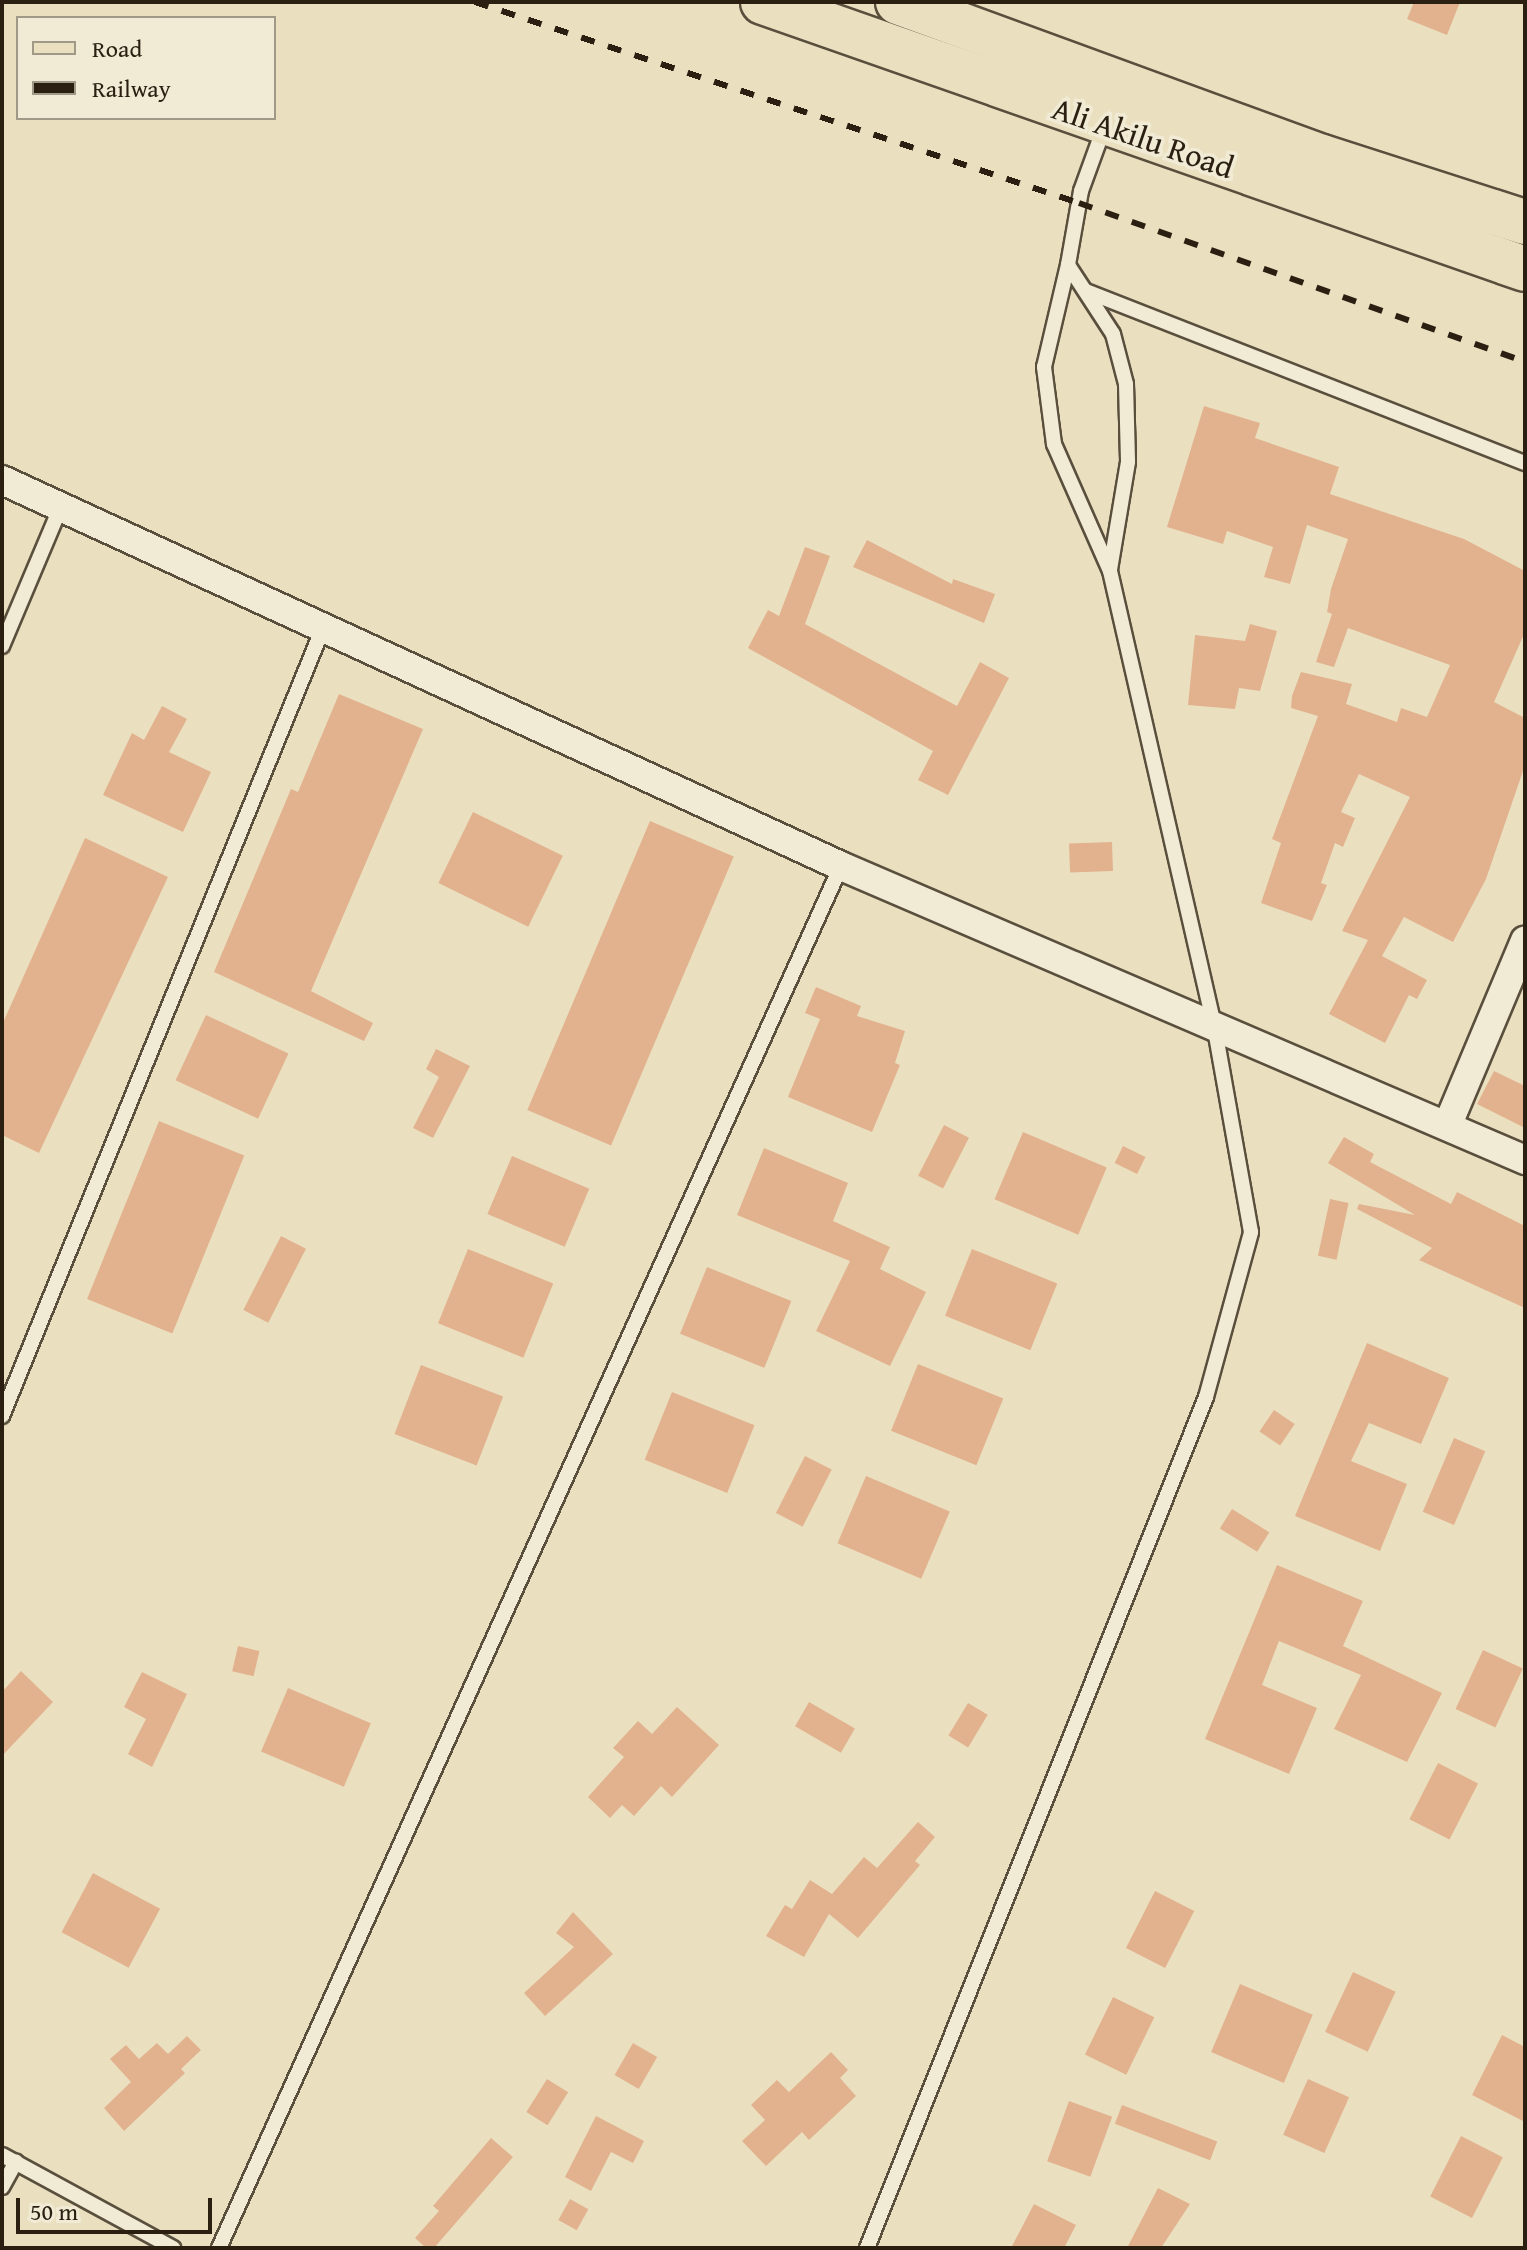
<!DOCTYPE html>
<style>
body{margin:0}
#map{position:relative;width:1527px;height:2250px;overflow:hidden;background:#eae0c0;font-family:"Gentium Book Plus",serif}
div>[style]{position:absolute}
.building>*{inset:0;background:#e2b28f;transform-origin:0 0}
.roads{filter:drop-shadow(2px 0 #5a4f3d) drop-shadow(-2px 0 #5a4f3d) drop-shadow(0 2px #5a4f3d) drop-shadow(0 -2px #5a4f3d)}
.service>*{height:14px;margin:-7px;padding:0 7px;transform-origin:7px;border-radius:7px;background:#f1ebd6}
.minor>*{height:28px;margin:-14px;padding:0 14px;transform-origin:14px;border-radius:14px;background:#f1ebd6}
.primary>*{height:44px;margin:-22px;padding:0 22px;transform-origin:22px;border-radius:22px;background:#eae0c0}
.rail>*{height:6px;margin-top:-3px;transform-origin:0;background:repeating-linear-gradient(90deg,#2a1f11 0 14px,transparent 0 28px)}
span{translate:-50% -50%;white-space:nowrap;text-align:center;line-height:1.15;-webkit-text-stroke:7px #f1ebd6;paint-order:stroke}
.street-label{font-size:32px;color:#2a1f11}
.frame{position:absolute;inset:0;border:4px solid #2a1f11;pointer-events:none}
.legend{position:absolute;left:16px;top:16px;width:260px;height:104px;box-sizing:border-box;background:#f1ebd6;border:2px solid #a19987;margin:0;padding:10px 14px;list-style:none;font-size:24px;color:#2a1f11}
.legend li{display:flex;align-items:center;gap:16px;height:40px}
.legend b{width:40px;border:2px solid #a19987}
.scale{position:absolute;left:16px;top:2198px;width:196px;height:36px;box-sizing:border-box;border:4px solid #2a1f11;border-top:0;padding-left:10px;font-size:24px;line-height:28px;white-space:nowrap;color:#2a1f11;-webkit-text-stroke:6px #f1ebd6;paint-order:stroke}
</style>
<div id="map">
<div class="building">
<i style="clip-path:polygon(1414px 2px,1460px 2px,1447px 35px,1407px 19px)"></i>
<i style="clip-path:polygon(1204px 406px,1260px 423px,1255px 438px,1339px 467px,1330px 494px,1464px 539px,1525px 571px,1525px 632px,1494px 702px,1525px 718px,1525px 765px,1486px 879px,1453px 942px,1404px 917px,1382px 956px,1427px 980px,1417px 999px,1409px 995px,1385px 1043px,1329px 1014px,1368px 940px,1342px 931px,1410px 797px,1359px 774px,1341px 812px,1355px 818px,1343px 847px,1335px 843px,1321px 883px,1327px 885px,1312px 921px,1261px 903px,1281px 843px,1272px 839px,1318px 716px,1291px 708px,1292px 696px,1301px 672px,1352px 684px,1346px 704px,1397px 722px,1401px 708px,1427px 717px,1450px 665px,1348px 628px,1334px 667px,1316px 662px,1332px 614px,1327px 612px,1331px 589px,1348px 539px,1307px 525px,1290px 584px,1264px 577px,1273px 547px,1227px 531px,1223px 544px,1167px 527px)"></i>
<i style="clip-path:polygon(867px 540px,952px 584px,953px 579px,995px 594px,984px 623px,853px 567px)"></i>
<i style="clip-path:polygon(805px 547px,830px 556px,805px 624px,957px 706px,980px 662px,1009px 678px,948px 795px,918px 780px,933px 751px,748px 648px,768px 610px,779px 616px)"></i>
<i style="clip-path:polygon(1250px 624px,1277px 631px,1260px 691px,1239px 688px,1235px 709px,1188px 705px,1195px 635px,1245px 641px)"></i>
<i style="clip-path:polygon(339px 694px,423px 729px,311px 991px,373px 1023px,364px 1041px,214px 972px,291px 789px,298px 792px)"></i>
<i style="clip-path:polygon(162px 706px,187px 719px,169px 752px,211px 772px,183px 832px,103px 795px,132px 733px,144px 740px)"></i>
<i style="left:473px;top:812px;width:100px;height:79px;rotate:26deg"></i>
<i style="left:650px;top:821px;width:91px;height:314px;rotate:23deg"></i>
<i style="clip-path:polygon(85px 838px,168px 877px,39px 1153px,2px 1135px,2px 1025px)"></i>
<i style="left:1112px;top:842px;width:29px;height:43px;rotate:88deg"></i>
<i style="clip-path:polygon(816px 987px,861px 1006px,857px 1016px,905px 1031px,895px 1063px,900px 1065px,872px 1132px,788px 1097px,820px 1019px,805px 1013px)"></i>
<i style="left:206px;top:1015px;width:91px;height:72px;rotate:25deg"></i>
<i style="clip-path:polygon(436px 1049px,470px 1066px,433px 1138px,413px 1128px,439px 1077px,426px 1069px)"></i>
<i style="clip-path:polygon(1494px 1071px,1525px 1086px,1525px 1128px,1477px 1104px)"></i>
<i style="left:159px;top:1121px;width:92px;height:192px;rotate:22deg"></i>
<i style="left:944px;top:1125px;width:28px;height:57px;rotate:27deg"></i>
<i style="left:1023px;top:1132px;width:91px;height:73px;rotate:23deg"></i>
<i style="clip-path:polygon(1344px 1137px,1374px 1154px,1370px 1162px,1451px 1204px,1457px 1192px,1525px 1226px,1525px 1308px,1419px 1260px,1432px 1248px,1357px 1209px,1359px 1204px,1415px 1215px,1328px 1163px)"></i>
<i style="left:1123px;top:1146px;width:25px;height:19px;rotate:26deg"></i>
<i style="clip-path:polygon(764px 1148px,848px 1183px,833px 1221px,890px 1247px,880px 1269px,926px 1292px,890px 1366px,816px 1331px,850px 1261px,737px 1215px)"></i>
<i style="left:512px;top:1156px;width:84px;height:63px;rotate:23deg"></i>
<i style="left:1330px;top:1199px;width:19px;height:58px;rotate:12deg"></i>
<i style="left:281px;top:1236px;width:28px;height:83px;rotate:27deg"></i>
<i style="left:468px;top:1249px;width:92px;height:80px;rotate:22deg"></i>
<i style="left:972px;top:1249px;width:92px;height:72px;rotate:22deg"></i>
<i style="left:707px;top:1267px;width:91px;height:72px;rotate:22deg"></i>
<i style="clip-path:polygon(1367px 1343px,1449px 1378px,1421px 1444px,1369px 1423px,1351px 1461px,1407px 1484px,1380px 1551px,1295px 1516px)"></i>
<i style="left:918px;top:1364px;width:92px;height:72px;rotate:22deg"></i>
<i style="left:421px;top:1365px;width:88px;height:74px;rotate:21deg"></i>
<i style="left:672px;top:1392px;width:89px;height:73px;rotate:22deg"></i>
<i style="left:1274px;top:1410px;width:25px;height:26px;rotate:34deg"></i>
<i style="left:1454px;top:1438px;width:34px;height:80px;rotate:23deg"></i>
<i style="left:805px;top:1456px;width:30px;height:64px;rotate:27deg"></i>
<i style="left:866px;top:1476px;width:91px;height:73px;rotate:23deg"></i>
<i style="left:1232px;top:1509px;width:44px;height:23px;rotate:32deg"></i>
<i style="clip-path:polygon(1277px 1565px,1363px 1601px,1343px 1646px,1442px 1693px,1407px 1762px,1334px 1729px,1361px 1675px,1279px 1641px,1262px 1685px,1317px 1708px,1289px 1774px,1205px 1739px)"></i>
<i style="left:238px;top:1646px;width:22px;height:26px;rotate:13deg"></i>
<i style="left:1483px;top:1650px;width:44px;height:65px;rotate:25deg"></i>
<i style="clip-path:polygon(21px 1671px,53px 1702px,2px 1756px,2px 1692px)"></i>
<i style="clip-path:polygon(142px 1672px,187px 1694px,152px 1767px,128px 1754px,146px 1719px,124px 1707px)"></i>
<i style="left:288px;top:1688px;width:90px;height:69px;rotate:23deg"></i>
<i style="left:809px;top:1702px;width:53px;height:28px;rotate:30deg"></i>
<i style="left:968px;top:1703px;width:23px;height:38px;rotate:31deg"></i>
<i style="clip-path:polygon(677px 1707px,719px 1745px,672px 1797px,661px 1786px,634px 1816px,622px 1805px,610px 1818px,588px 1797px,624px 1757px,613px 1748px,638px 1721px,652px 1734px)"></i>
<i style="left:1438px;top:1763px;width:45px;height:63px;rotate:27deg"></i>
<i style="clip-path:polygon(918px 1822px,935px 1837px,915px 1861px,920px 1865px,858px 1938px,829px 1914px,804px 1957px,766px 1936px,785px 1905px,792px 1909px,810px 1880px,832px 1894px,864px 1857px,877px 1868px)"></i>
<i style="left:93px;top:1873px;width:76px;height:67px;rotate:28deg"></i>
<i style="left:1155px;top:1891px;width:44px;height:64px;rotate:27deg"></i>
<i style="clip-path:polygon(573px 1912px,613px 1954px,545px 2016px,524px 1993px,574px 1947px,556px 1933px)"></i>
<i style="left:1353px;top:1972px;width:47px;height:66px;rotate:25deg"></i>
<i style="left:1240px;top:1984px;width:79px;height:74px;rotate:23deg"></i>
<i style="left:1113px;top:1997px;width:46px;height:64px;rotate:26deg"></i>
<i style="clip-path:polygon(1502px 2035px,1525px 2047px,1525px 2122px,1472px 2095px)"></i>
<i style="clip-path:polygon(187px 2036px,201px 2050px,181px 2069px,185px 2073px,124px 2131px,104px 2108px,131px 2082px,110px 2059px,126px 2045px,139px 2059px,157px 2043px,168px 2054px)"></i>
<i style="left:633px;top:2043px;width:28px;height:37px;rotate:30deg"></i>
<i style="clip-path:polygon(831px 2052px,848px 2070px,840px 2078px,856px 2096px,809px 2140px,802px 2132px,766px 2166px,742px 2141px,765px 2120px,751px 2105px,777px 2080px,789px 2092px)"></i>
<i style="left:547px;top:2079px;width:25px;height:39px;rotate:32deg"></i>
<i style="left:1308px;top:2079px;width:45px;height:61px;rotate:24deg"></i>
<i style="left:1069px;top:2101px;width:46px;height:64px;rotate:20deg"></i>
<i style="left:1122px;top:2105px;width:102px;height:20px;rotate:21deg"></i>
<i style="clip-path:polygon(596px 2116px,644px 2141px,633px 2163px,611px 2152px,591px 2191px,565px 2177px)"></i>
<i style="left:1461px;top:2136px;width:47px;height:68px;rotate:27deg"></i>
<i style="clip-path:polygon(491px 2138px,513px 2157px,434px 2248px,426px 2248px,415px 2238px,439px 2211px,433px 2206px)"></i>
<i style="clip-path:polygon(1158px 2188px,1190px 2204px,1161px 2248px,1127px 2248px)"></i>
<i style="left:570px;top:2199px;width:21px;height:24px;rotate:29deg"></i>
<i style="clip-path:polygon(1034px 2204px,1076px 2225px,1064px 2248px,1011px 2248px)"></i>
</div>
<div class="roads">
<div class="service">
<i style="left:1105px;top:125px;width:70px;rotate:110deg"></i>
<i style="left:1081px;top:191px;width:75px;rotate:100deg"></i>
<i style="left:1068px;top:265px;width:82px;rotate:56.9deg"></i>
<i style="left:1113px;top:334px;width:52px;rotate:75.4deg"></i>
<i style="left:1126px;top:384px;width:78px;rotate:88.5deg"></i>
<i style="left:1128px;top:462px;width:109px;rotate:99.5deg"></i>
<i style="left:1086px;top:291px;width:471px;rotate:21.4deg"></i>
<i style="left:2px;top:646px;width:152px;rotate:-67.1deg"></i>
<i style="left:2px;top:1416px;width:851px;rotate:-67.84deg"></i>
<i style="left:2px;top:2155px;width:195px;rotate:28.5deg"></i>
<i style="left:2px;top:2187px;width:29px;rotate:-61deg"></i>
<i style="left:219px;top:2248px;width:1516px;rotate:-65.77deg"></i>
<i style="left:867px;top:2248px;width:916px;rotate:-68.28deg"></i>
<i style="left:1206px;top:1397px;width:171px;rotate:-74.7deg"></i>
<i style="left:1251px;top:1232px;width:210px;rotate:-100.1deg"></i>
<i style="left:1214px;top:1025px;width:466px;rotate:-102.9deg"></i>
<i style="left:1110px;top:571px;width:139px;rotate:-113.8deg"></i>
<i style="left:1054px;top:444px;width:78px;rotate:-97.4deg"></i>
<i style="left:1044px;top:367px;width:105px;rotate:-76.8deg"></i>
</div>
<div class="minor">
<i style="left:2px;top:480px;width:924px;rotate:24.71deg"></i>
<i style="left:841px;top:866px;width:745px;rotate:23.26deg"></i>
<i style="left:1448px;top:1124px;width:199px;rotate:-67.2deg"></i>
</div>
<div class="primary">
<i style="left:763px;top:2px;width:807px;rotate:19.31deg"></i>
<i style="left:898px;top:2px;width:451px;rotate:20.1deg"></i>
<i style="left:1322px;top:157px;width:213px;rotate:17.8deg"></i>
</div>
</div>
<div class="rail">
<i style="left:475px;top:2px;width:637px;rotate:18.41deg"></i>
<i style="left:1079px;top:203px;width:473px;rotate:19.6deg"></i>
</div>
<div class="street-label">
<span style="left:1143px;top:138px;rotate:19deg">Ali Akilu Road</span>
</div>
<div class="frame"></div>
<ul class="legend">
<li><b style="height:10px;background:#eae0c0"></b>Road</li>
<li><b style="height:10px;background:#2a1f11"></b>Railway</li>
</ul>
<div class="scale">50 m</div>
</div>
